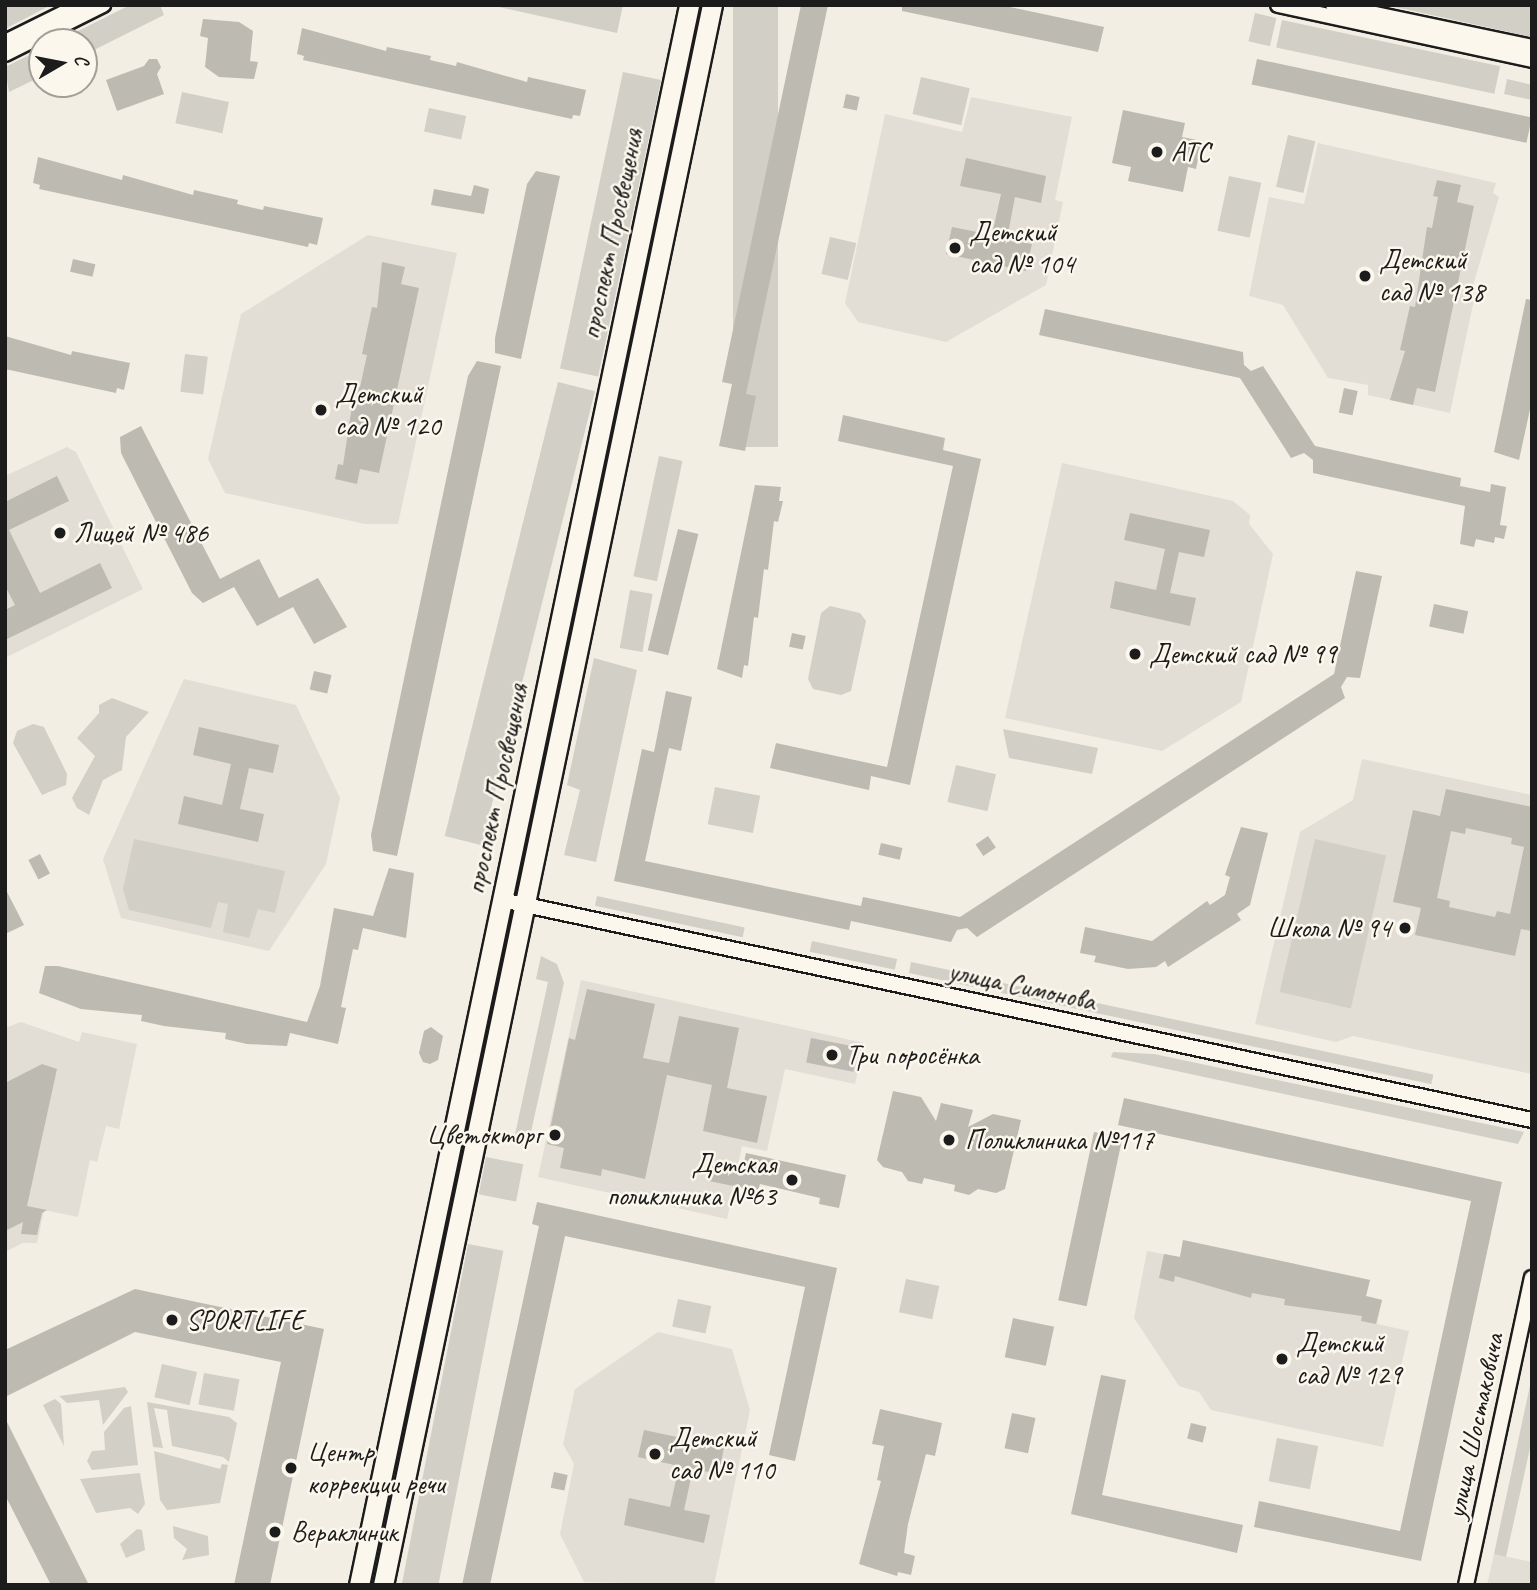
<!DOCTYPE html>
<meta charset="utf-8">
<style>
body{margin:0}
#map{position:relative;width:1537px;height:1590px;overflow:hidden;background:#f2eee4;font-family:Caveat,sans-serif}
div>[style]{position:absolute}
.built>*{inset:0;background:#e2ded5}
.green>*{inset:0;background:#d2cfc6;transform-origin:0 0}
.building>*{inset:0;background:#bdbab1;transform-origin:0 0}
.roads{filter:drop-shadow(2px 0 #1c1c1c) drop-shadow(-2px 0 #1c1c1c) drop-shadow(0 2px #1c1c1c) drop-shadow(0 -2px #1c1c1c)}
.minor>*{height:14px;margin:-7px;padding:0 7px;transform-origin:7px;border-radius:7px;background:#fbf7ec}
.major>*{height:19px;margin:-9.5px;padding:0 9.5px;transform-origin:9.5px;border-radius:9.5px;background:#fbf7ec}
.dots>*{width:19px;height:19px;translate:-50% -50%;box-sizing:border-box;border:4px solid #fbf7ec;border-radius:50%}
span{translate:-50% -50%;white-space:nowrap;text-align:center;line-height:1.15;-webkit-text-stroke:5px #fbf7ec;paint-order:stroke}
.poi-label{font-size:28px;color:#1c1c1c}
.left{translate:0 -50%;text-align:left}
.right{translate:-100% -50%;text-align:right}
.street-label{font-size:28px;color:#1c1c1c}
.frame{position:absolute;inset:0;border:7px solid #1c1c1c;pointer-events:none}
.north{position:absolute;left:28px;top:28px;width:70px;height:70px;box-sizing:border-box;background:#fbf7ec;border:2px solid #a29f99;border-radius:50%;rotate:80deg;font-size:19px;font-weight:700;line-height:28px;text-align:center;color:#1c1c1c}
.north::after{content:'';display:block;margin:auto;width:24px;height:32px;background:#1c1c1c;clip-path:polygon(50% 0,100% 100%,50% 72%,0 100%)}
</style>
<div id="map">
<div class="built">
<i style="clip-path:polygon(971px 97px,1072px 117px,1055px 200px,1063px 202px,1046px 285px,946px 342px,858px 322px,845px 303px,885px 114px,962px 132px)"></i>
<i style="clip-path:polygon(1318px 143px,1496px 183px,1493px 193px,1499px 197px,1472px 289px,1475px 295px,1450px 413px,1368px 395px,1368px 385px,1328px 378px,1283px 305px,1249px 296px,1269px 197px,1304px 204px)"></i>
<i style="clip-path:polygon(368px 235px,457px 253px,398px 524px,365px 524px,225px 493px,208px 459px,241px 314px)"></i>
<i style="clip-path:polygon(67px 447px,76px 452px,143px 589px,5px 658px,5px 476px)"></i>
<i style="clip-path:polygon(1062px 463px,1233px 501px,1250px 515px,1249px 524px,1273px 554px,1241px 702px,1162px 751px,1005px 718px)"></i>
<i style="clip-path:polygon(184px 679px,296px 705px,340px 798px,326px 864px,269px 951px,121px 918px,103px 859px)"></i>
<i style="clip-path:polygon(1362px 759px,1532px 795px,1532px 1074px,1353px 1036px,1336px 1042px,1255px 1024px,1300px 832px,1353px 800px)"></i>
<i style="clip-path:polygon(581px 980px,864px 1043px,855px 1084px,785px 1069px,767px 1151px,742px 1146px,727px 1219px,538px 1177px)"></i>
<i style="clip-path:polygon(21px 1022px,79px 1042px,82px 1032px,137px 1044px,119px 1129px,106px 1126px,97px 1162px,90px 1160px,78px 1217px,44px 1210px,37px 1243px,23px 1243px,5px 1252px,5px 1028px)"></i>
<i style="clip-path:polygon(1183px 1240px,1244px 1253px,1243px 1258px,1257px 1256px,1295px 1264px,1295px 1269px,1310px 1272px,1311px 1267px,1334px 1278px,1335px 1272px,1370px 1280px,1366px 1296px,1382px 1300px,1377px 1324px,1409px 1331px,1383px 1447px,1211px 1410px,1199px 1392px,1179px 1386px,1134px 1318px,1147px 1251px,1180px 1257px)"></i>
<i style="clip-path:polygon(658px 1332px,732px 1349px,750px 1410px,714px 1585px,584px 1582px,560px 1534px,574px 1464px,563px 1444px,575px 1389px)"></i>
<i style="clip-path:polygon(1494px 1554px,1532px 1562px,1532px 1585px,1487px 1585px)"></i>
</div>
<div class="green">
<i style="clip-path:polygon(5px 5px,51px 5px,5px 29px)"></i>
<i style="clip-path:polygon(130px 5px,160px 5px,164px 15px,84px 55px,84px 42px,56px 42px)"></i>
<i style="clip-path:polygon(490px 5px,623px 5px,617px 33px)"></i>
<i style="left:733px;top:5px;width:45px;height:442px"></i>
<i style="clip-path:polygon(1386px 5px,1532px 6px,1532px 37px)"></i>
<i style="left:1255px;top:13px;width:22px;height:29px;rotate:13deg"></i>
<i style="left:1282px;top:20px;width:223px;height:28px;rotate:12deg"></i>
<i style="clip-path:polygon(42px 49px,42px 76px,9px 92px,5px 67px)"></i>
<i style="left:623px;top:72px;width:39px;height:303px;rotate:12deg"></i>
<i style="left:921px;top:77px;width:50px;height:38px;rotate:13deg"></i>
<i style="clip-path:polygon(1507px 79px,1532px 85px,1532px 100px,1504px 94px)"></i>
<i style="left:182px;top:92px;width:48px;height:32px;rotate:12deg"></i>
<i style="left:429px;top:108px;width:38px;height:24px;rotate:12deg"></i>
<i style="left:1288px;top:135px;width:28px;height:53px;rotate:13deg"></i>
<i style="left:1229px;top:176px;width:33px;height:56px;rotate:12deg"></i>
<i style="left:830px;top:237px;width:27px;height:38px;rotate:13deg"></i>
<i style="left:185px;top:354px;width:23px;height:38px;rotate:7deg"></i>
<i style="left:558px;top:382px;width:38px;height:468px;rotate:14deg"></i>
<i style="left:659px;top:456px;width:24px;height:123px;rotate:12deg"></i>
<i style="left:630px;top:590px;width:23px;height:59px;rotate:10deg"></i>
<i style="clip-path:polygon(830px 606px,860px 613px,866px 621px,851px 691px,841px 695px,813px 689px,808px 679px,821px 613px)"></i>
<i style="clip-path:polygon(594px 658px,637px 670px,596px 862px,564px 855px,580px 790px,567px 785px)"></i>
<i style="clip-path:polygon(112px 698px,149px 712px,126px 737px,122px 770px,103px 780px,89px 815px,77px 808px,72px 798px,95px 756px,77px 738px,99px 713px,99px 705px)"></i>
<i style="clip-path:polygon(33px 724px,44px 727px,67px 774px,66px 785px,42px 795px,13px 743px,17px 731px)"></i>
<i style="clip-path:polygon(1003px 729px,1098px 748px,1092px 774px,1009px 758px)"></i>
<i style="left:956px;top:765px;width:41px;height:38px;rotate:13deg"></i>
<i style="left:715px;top:787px;width:46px;height:38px;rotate:11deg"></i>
<i style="clip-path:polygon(134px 839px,285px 871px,275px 913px,258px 909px,249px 938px,223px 932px,228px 904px,218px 902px,211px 928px,129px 910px,123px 889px)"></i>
<i style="left:1315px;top:839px;width:73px;height:157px;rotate:13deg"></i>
<i style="left:597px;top:896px;width:151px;height:10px;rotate:12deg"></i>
<i style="left:812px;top:941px;width:87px;height:11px;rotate:12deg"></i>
<i style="clip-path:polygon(541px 956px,557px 964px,564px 983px,527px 1150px,514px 1139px,548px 982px,536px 979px)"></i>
<i style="clip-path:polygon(911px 962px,983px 977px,973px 987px,909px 973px)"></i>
<i style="left:1003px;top:983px;width:440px;height:10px;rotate:12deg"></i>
<i style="clip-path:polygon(1113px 1052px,1154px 1054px,1524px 1132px,1518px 1144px,1111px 1057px)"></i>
<i style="left:486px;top:1157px;width:38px;height:38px;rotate:11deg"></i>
<i style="left:468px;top:1244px;width:36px;height:348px;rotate:11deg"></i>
<i style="left:906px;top:1279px;width:34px;height:34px;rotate:12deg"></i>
<i style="left:678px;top:1299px;width:34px;height:28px;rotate:12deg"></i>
<i style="left:162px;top:1364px;width:36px;height:34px;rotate:13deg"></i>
<i style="left:204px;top:1373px;width:36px;height:32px;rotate:10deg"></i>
<i style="clip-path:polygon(1532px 1376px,1532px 1439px,1506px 1557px,1494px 1554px)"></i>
<i style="clip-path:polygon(125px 1387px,128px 1392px,103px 1425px,99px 1400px,67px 1403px,59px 1396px)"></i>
<i style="clip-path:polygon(55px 1399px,61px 1404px,64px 1446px,43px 1405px)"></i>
<i style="clip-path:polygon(147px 1402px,229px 1417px,237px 1423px,229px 1462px,223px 1457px,172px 1446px,167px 1410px,154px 1408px,163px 1448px,153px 1447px)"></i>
<i style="clip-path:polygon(131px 1406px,138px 1465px,92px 1470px,87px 1461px,92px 1451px,105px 1450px,104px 1432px,124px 1408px)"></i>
<i style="left:1277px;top:1438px;width:42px;height:44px;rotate:11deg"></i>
<i style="clip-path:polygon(154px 1451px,220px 1469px,222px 1464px,228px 1465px,220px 1503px,167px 1510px,160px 1500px)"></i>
<i style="clip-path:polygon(140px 1473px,145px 1504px,138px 1514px,130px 1508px,96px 1513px,80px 1479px)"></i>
<i style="clip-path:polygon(173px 1526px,208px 1536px,209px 1555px,182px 1560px,187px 1549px,174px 1538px)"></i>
<i style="clip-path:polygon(137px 1529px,142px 1530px,145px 1550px,126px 1558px,120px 1544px)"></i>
</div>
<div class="building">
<i style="clip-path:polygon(801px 5px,828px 5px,746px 394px,756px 396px,745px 451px,719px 446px,732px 384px,722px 382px)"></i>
<i style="clip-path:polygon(902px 5px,1001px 5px,1104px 27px,1098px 52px,902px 11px)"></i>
<i style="clip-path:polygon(203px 19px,239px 22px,253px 31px,250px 61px,258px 62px,254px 79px,219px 77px,205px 67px,208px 38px,200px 36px)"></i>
<i style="clip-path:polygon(302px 28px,386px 51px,387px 47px,431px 56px,430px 60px,456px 66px,457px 62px,527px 82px,528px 77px,586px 90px,580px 116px,573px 115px,572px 119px,303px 60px,304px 56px,297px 54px)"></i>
<i style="clip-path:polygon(149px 59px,157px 59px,161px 67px,157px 74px,164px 94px,117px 111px,106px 80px,144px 66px)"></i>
<i style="left:1257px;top:59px;width:281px;height:26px;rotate:12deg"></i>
<i style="left:846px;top:94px;width:14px;height:14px;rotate:12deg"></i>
<i style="clip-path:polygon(1123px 110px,1185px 123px,1182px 137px,1202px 141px,1196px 169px,1188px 167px,1183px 192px,1128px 181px,1131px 167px,1112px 163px)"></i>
<i style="clip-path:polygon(38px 157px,122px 180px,123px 175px,193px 195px,194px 190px,238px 200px,237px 204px,263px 210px,264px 206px,323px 218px,317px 245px,309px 243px,308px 247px,39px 189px,40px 185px,33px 183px)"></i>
<i style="clip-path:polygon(966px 158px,1046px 176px,1041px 203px,1015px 197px,1007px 239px,1032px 244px,1026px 271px,946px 254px,952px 227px,992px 235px,1001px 194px,960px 186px)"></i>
<i style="clip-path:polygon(536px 171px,560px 176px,521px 359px,495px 353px,495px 338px,527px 184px)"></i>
<i style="clip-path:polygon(1437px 180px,1461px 185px,1457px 202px,1474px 206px,1435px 392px,1417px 388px,1413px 405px,1390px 400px,1405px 351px,1400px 350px,1410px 306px,1415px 307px,1427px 227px,1432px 228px,1438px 197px,1433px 196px)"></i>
<i style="clip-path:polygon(474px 185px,489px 189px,484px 214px,431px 205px,434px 189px,471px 196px)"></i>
<i style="left:73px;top:259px;width:23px;height:13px;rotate:13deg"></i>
<i style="clip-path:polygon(382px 262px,405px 267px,401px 284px,419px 288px,379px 473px,360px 469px,357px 484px,335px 479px,338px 464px,343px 465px,355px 386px,360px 387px,367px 355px,362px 354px,372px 307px,377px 308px)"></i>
<i style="clip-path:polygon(1526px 299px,1532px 300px,1532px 400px,1519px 460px,1494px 452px)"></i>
<i style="clip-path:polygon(1045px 309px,1243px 352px,1244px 365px,1251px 371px,1263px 366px,1315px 446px,1461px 478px,1460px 486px,1490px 492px,1491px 484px,1506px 487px,1500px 525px,1507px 526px,1504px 539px,1495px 537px,1494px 543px,1476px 539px,1474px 547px,1460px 544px,1465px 506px,1313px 473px,1313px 460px,1304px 453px,1291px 458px,1240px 378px,1039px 335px)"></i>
<i style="clip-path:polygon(5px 336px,71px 355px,72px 351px,130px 363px,124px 390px,117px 388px,116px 393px,5px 369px)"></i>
<i style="clip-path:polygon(477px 361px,501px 366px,397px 856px,373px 851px,371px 835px,468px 376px)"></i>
<i style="left:1344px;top:388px;width:14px;height:25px;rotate:12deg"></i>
<i style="clip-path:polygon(843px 415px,945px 438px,943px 450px,981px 459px,910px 785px,871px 776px,869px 790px,770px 768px,776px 743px,887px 767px,953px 466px,838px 441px)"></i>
<i style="clip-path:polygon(141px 426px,220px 579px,259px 559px,279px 598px,318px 578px,347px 627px,314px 644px,293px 607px,257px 626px,234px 587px,203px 603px,192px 593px,121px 453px,120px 437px)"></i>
<i style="clip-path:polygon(57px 476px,69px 501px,9px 530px,40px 593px,100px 563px,112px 588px,5px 640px,5px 610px,15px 605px,5px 586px,5px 502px)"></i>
<i style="clip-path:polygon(755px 485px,781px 487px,779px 501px,783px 501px,778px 522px,774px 521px,768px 570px,764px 569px,758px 618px,754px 617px,748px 666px,744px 665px,742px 678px,717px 669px)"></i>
<i style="clip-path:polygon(1130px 513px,1210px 530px,1204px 557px,1179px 552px,1170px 593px,1196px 598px,1190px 626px,1110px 608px,1115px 581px,1156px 590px,1165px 549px,1124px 540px)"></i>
<i style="left:678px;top:529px;width:21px;height:125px;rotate:14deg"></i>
<i style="clip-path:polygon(1356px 571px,1382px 576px,1360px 678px,1347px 677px,1341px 687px,1345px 698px,977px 937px,967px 928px,957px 930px,951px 942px,851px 921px,849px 930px,614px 881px,642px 749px,654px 752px,666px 691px,692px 697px,681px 751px,669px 748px,645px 861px,861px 906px,863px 897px,960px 917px,1334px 674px)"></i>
<i style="left:1434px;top:604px;width:35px;height:23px;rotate:12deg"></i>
<i style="left:792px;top:633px;width:14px;height:14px;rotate:12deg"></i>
<i style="left:314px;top:671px;width:18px;height:19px;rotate:13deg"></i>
<i style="clip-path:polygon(199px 727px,279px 745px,273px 773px,249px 768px,240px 809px,264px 814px,258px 842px,178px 824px,184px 796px,222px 805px,231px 764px,193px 755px)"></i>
<i style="clip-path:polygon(evenodd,1446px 789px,1532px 807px,1532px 931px,1521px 929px,1515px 956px,1415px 935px,1421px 908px,1393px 902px,1413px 810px,1440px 816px,1446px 789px,1466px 828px,1512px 838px,1511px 844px,1524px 847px,1510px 914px,1497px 911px,1495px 917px,1449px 907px,1450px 901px,1437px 898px,1451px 831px,1465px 834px,1466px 828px)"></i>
<i style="clip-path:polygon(1241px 827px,1268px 833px,1250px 905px,1237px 914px,1241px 920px,1168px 967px,1165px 961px,1156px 967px,1128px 969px,1094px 962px,1096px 956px,1080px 953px,1085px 927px,1152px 941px,1207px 901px,1210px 905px,1225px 895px,1230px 877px,1225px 875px)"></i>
<i style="left:988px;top:836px;width:14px;height:15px;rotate:56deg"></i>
<i style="left:881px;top:843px;width:22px;height:12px;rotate:13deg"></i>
<i style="left:40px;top:854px;width:22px;height:13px;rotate:63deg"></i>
<i style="clip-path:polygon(389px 868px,414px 873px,406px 938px,363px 928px,358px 950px,353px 949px,341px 1007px,346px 1008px,338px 1044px,290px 1033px,287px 1046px,247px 1044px,225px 1039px,226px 1033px,164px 1026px,141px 1021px,142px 1015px,81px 1009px,39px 993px,45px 966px,58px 966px,307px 1022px,320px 986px,334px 908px,373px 916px)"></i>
<i style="clip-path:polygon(5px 888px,24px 925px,5px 934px)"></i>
<i style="clip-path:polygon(587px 989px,655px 1004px,643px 1058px,669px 1063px,679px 1016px,739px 1028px,727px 1088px,767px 1096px,757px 1143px,703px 1131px,712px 1085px,667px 1075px,645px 1179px,602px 1169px,601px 1176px,560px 1168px,564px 1148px,547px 1144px,569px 1038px,575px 1040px)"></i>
<i style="clip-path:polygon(431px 1027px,443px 1036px,438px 1060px,430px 1064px,423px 1062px,419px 1053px,424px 1031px)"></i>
<i style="left:811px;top:1038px;width:48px;height:25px;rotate:11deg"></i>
<i style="clip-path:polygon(42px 1064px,57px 1069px,27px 1206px,47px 1210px,42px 1213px,37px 1235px,21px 1234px,23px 1222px,5px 1231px,5px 1083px)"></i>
<i style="clip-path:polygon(893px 1091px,921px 1097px,936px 1121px,941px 1103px,973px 1110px,968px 1127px,993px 1114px,1021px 1120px,1005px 1189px,996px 1193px,978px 1189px,969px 1195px,954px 1191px,955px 1185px,924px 1178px,922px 1184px,908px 1181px,902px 1172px,883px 1167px,877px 1160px)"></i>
<i style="clip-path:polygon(1124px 1098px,1502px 1182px,1421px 1561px,1254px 1527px,1259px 1501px,1400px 1531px,1471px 1201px,1118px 1125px)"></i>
<i style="left:1094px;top:1132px;width:29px;height:172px;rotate:12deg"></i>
<i style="clip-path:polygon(746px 1153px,846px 1175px,839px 1208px,819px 1204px,820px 1198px,760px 1184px,758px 1191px,709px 1181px,712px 1165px,742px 1171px)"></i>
<i style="clip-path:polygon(537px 1202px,837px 1268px,795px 1461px,769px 1455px,805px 1287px,565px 1236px,490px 1585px,462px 1585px,539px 1226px,532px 1224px)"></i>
<i style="clip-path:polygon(1183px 1240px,1370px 1280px,1366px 1296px,1382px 1300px,1376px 1324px,1361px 1321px,1362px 1316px,1284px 1305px,1285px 1299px,1252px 1293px,1251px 1298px,1175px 1276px,1174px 1282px,1159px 1278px,1164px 1254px,1180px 1257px)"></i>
<i style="clip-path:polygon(135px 1289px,324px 1329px,270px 1585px,234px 1585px,281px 1362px,135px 1332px,5px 1397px,5px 1350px)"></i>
<i style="left:1013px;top:1318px;width:42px;height:40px;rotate:12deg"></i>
<i style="clip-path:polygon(1101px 1375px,1126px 1380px,1102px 1495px,1243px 1525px,1237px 1553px,1071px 1514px)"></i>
<i style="clip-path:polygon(880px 1409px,942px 1423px,935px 1456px,926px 1454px,908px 1524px,904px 1553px,915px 1556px,911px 1575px,898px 1572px,897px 1576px,859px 1564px,881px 1481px,877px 1480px,884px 1446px,872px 1444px)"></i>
<i style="left:1012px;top:1413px;width:24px;height:36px;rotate:12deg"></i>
<i style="clip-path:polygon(5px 1418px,38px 1484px,89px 1585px,51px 1585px,5px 1495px)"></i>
<i style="left:1191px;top:1423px;width:16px;height:16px;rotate:14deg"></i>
<i style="clip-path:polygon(644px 1430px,724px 1447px,719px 1474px,693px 1469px,684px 1510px,710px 1515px,704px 1543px,624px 1525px,629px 1498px,670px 1507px,679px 1466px,638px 1457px)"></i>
<i style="left:554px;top:1472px;width:14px;height:16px;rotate:12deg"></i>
</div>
<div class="roads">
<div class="minor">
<i style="left:1278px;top:5px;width:260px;rotate:12.2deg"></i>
<i style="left:1333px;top:5px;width:203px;rotate:11.9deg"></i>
<i style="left:5px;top:42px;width:84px;rotate:-26.3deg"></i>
<i style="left:5px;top:54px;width:110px;rotate:-26.6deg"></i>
<i style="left:502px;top:900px;width:1053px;rotate:12.06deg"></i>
<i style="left:1466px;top:1585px;width:314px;rotate:-77.9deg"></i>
</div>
<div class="major">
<i style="left:359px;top:1585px;width:1614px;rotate:-78.2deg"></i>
<i style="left:383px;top:1585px;width:1614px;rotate:-78.24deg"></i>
</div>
</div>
<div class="dots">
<i style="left:1157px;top:152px;background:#1c1c1c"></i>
<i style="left:955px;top:248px;background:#1c1c1c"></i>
<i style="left:1365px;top:276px;background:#1c1c1c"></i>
<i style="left:321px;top:410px;background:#1c1c1c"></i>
<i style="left:60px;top:533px;background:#1c1c1c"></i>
<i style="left:1135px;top:654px;background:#1c1c1c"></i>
<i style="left:1405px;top:928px;background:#1c1c1c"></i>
<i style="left:832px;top:1055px;background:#1c1c1c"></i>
<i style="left:555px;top:1135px;background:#1c1c1c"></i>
<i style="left:949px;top:1140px;background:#1c1c1c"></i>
<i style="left:792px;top:1180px;background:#1c1c1c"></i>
<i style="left:172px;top:1320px;background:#1c1c1c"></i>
<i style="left:1282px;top:1359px;background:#1c1c1c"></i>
<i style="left:655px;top:1454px;background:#1c1c1c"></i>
<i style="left:291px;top:1468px;background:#1c1c1c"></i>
<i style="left:275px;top:1532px;background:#1c1c1c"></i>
</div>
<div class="poi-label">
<span class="left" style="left:1171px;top:152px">АТС</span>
<span class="left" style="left:969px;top:248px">Детский<br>сад № 104</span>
<span class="left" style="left:1379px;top:276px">Детский<br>сад № 138</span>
<span class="left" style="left:335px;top:410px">Детский<br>сад № 120</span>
<span class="left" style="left:74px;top:533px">Лицей № 486</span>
<span class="left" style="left:1149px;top:654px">Детский сад № 99</span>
<span class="right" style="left:1391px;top:928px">Школа № 94</span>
<span class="left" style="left:846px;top:1055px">Три поросёнка</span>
<span class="right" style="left:541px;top:1135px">Цветокторг</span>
<span class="left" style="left:965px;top:1140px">Поликлиника №117</span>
<span class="right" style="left:776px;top:1180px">Детская<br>поликлиника №63</span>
<span class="left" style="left:186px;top:1320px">SPORTLIFE</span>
<span class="left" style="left:1296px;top:1359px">Детский<br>сад № 129</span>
<span class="left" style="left:669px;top:1454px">Детский<br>сад № 110</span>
<span class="left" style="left:307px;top:1468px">Центр<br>коррекции речи</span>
<span class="left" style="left:291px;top:1532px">Вераклиник</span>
</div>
<div class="street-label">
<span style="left:612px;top:234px;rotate:-78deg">проспект Просвещения</span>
<span style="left:497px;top:789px;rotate:-78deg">проспект Просвещения</span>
<span style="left:1022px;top:986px;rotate:12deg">улица Симонова</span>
<span style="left:1475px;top:1426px;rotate:-78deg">улица Шостаковича</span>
</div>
<div class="frame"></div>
<div class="north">С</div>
</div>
